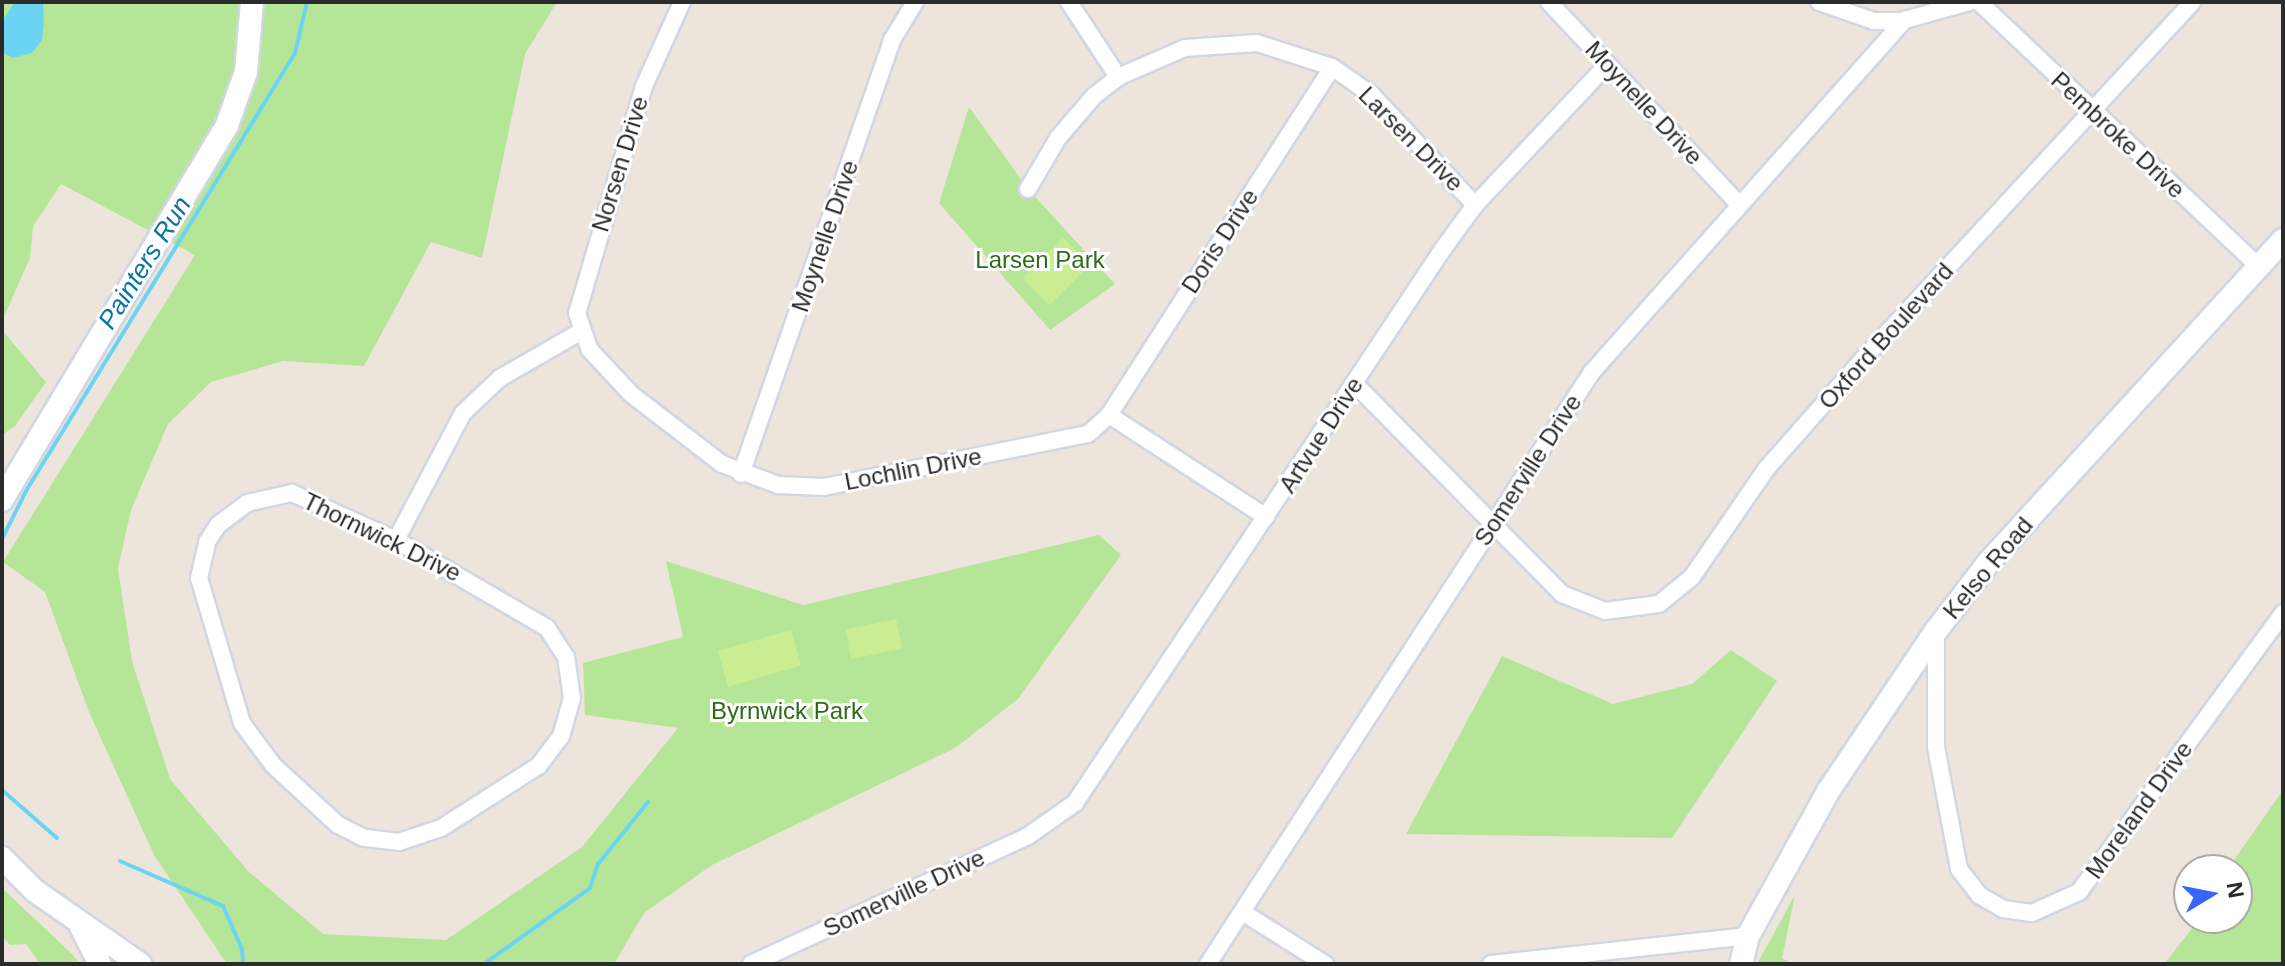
<!DOCTYPE html>
<style>
body{margin:0}
#map{position:relative;width:2285px;height:966px;overflow:hidden;background:#ede5dc;font-family:Arial,sans-serif}
div>[style]{position:absolute}
.green>*{inset:0;background:#b5e697}
.pitch>*{inset:0;background:#caed92;transform-origin:0 0}
.water>*{inset:0;background:#6cd4f3}
.stream>*{height:4px;margin:-2px;padding:0 2px;transform-origin:2px;border-radius:2px;background:#6cd4f3}
.roads{filter:drop-shadow(2px 0 #d1d6e4) drop-shadow(-2px 0 #d1d6e4) drop-shadow(0 2px #d1d6e4) drop-shadow(0 -2px #d1d6e4)}
.street>*{height:16px;margin:-8px;padding:0 8px;transform-origin:8px;border-radius:8px;background:#fff}
.secondary>*{height:22px;margin:-11px;padding:0 11px;transform-origin:11px;border-radius:11px;background:#fff}
span{translate:-50% -50%;white-space:nowrap;text-align:center;line-height:1.15;-webkit-text-stroke:6px #fff;paint-order:stroke}
.street-label{font-size:24px;color:#2b2b2b}
.park-label{font-size:24px;color:#2c6b18}
.water-label{font-size:26px;color:#0973a1;font-style:italic}
.frame{position:absolute;inset:0;border:4px solid #2b2b2b;pointer-events:none}
.north{position:absolute;left:2173px;top:854px;width:80px;height:80px;box-sizing:border-box;background:#fff;border:2px solid #aaa;border-radius:50%;rotate:80deg;font-size:22px;font-weight:700;line-height:32px;text-align:center;color:#2b2b2b}
.north::after{content:'';display:block;margin:auto;width:28px;height:36px;background:#3865ff;clip-path:polygon(50% 0,100% 100%,50% 72%,0 100%)}
</style>
<div id="map">
<div class="green">
<i style="clip-path:polygon(2px 2px,557px 2px,525px 54px,482px 258px,431px 242px,364px 366px,283px 361px,211px 382px,168px 424px,131px 510px,118px 569px,132px 661px,170px 779px,247px 870px,323px 934px,446px 940px,582px 847px,678px 728px,585px 715px,583px 663px,683px 637px,666px 561px,803px 605px,1099px 535px,1121px 555px,1018px 699px,955px 748px,712px 865px,644px 913px,614px 964px,227px 964px,154px 855px,89px 712px,45px 592px,3px 562px,195px 255px,61px 184px,33px 226px,30px 258px,2px 321px)"></i>
<i style="clip-path:polygon(969px 107px,1028px 189px,1115px 284px,1050px 330px,939px 203px)"></i>
<i style="clip-path:polygon(2px 330px,46px 382px,15px 426px,2px 435px)"></i>
<i style="clip-path:polygon(1731px 650px,1777px 681px,1672px 838px,1406px 834px,1502px 656px,1613px 704px,1692px 684px)"></i>
<i style="clip-path:polygon(2283px 790px,2283px 964px,2164px 964px,2200px 918px,2237px 918px,2237px 870px,2227px 870px)"></i>
<i style="clip-path:polygon(2px 888px,72px 954px,80px 964px,40px 964px,26px 944px,10px 945px,2px 936px)"></i>
<i style="clip-path:polygon(1795px 895px,1782px 958px,1793px 964px,1757px 964px)"></i>
</div>
<div class="pitch">
<i style="left:1063px;top:238px;width:38px;height:57px;rotate:45deg"></i>
<i style="left:896px;top:619px;width:30px;height:52px;rotate:78deg"></i>
<i style="left:791px;top:630px;width:37px;height:76px;rotate:74deg"></i>
</div>
<div class="water">
<i style="clip-path:polygon(15px 2px,43px 2px,44px 22px,42px 40px,32px 53px,13px 58px,2px 52px,2px 21px)"></i>
</div>
<div class="stream">
<i style="left:2px;top:539px;width:54px;rotate:-63.4deg"></i>
<i style="left:26px;top:491px;width:514px;rotate:-58.44deg"></i>
<i style="left:295px;top:53px;width:52px;rotate:-76.8deg"></i>
<i style="left:2px;top:790px;width:73px;rotate:41.1deg"></i>
<i style="left:120px;top:861px;width:112px;rotate:23.6deg"></i>
<i style="left:223px;top:906px;width:47px;rotate:66.2deg"></i>
<i style="left:242px;top:949px;width:15px;rotate:86deg"></i>
<i style="left:484px;top:964px;width:130px;rotate:-35.6deg"></i>
<i style="left:590px;top:888px;width:25px;rotate:-72deg"></i>
<i style="left:598px;top:864px;width:80px;rotate:-51.1deg"></i>
</div>
<div class="roads">
<div class="street">
<i style="left:682px;top:2px;width:92px;rotate:114.3deg"></i>
<i style="left:644px;top:86px;width:237px;rotate:106.4deg"></i>
<i style="left:577px;top:313px;width:39px;rotate:71deg"></i>
<i style="left:590px;top:350px;width:60px;rotate:47deg"></i>
<i style="left:631px;top:394px;width:115px;rotate:37.6deg"></i>
<i style="left:722px;top:464px;width:60px;rotate:20.6deg"></i>
<i style="left:778px;top:485px;width:46px;rotate:2.5deg"></i>
<i style="left:824px;top:487px;width:269px;rotate:-11.4deg"></i>
<i style="left:1088px;top:434px;width:28px;rotate:-42deg"></i>
<i style="left:1109px;top:415px;width:187px;rotate:33deg"></i>
<i style="left:1069px;top:2px;width:90px;rotate:56.8deg"></i>
<i style="left:1549px;top:2px;width:277px;rotate:46.8deg"></i>
<i style="left:1819px;top:2px;width:58px;rotate:19.1deg"></i>
<i style="left:1874px;top:21px;width:27px"></i>
<i style="left:1901px;top:21px;width:72px;rotate:-15.4deg"></i>
<i style="left:1979px;top:2px;width:386px;rotate:43.4deg"></i>
<i style="left:1028px;top:189px;width:59px;rotate:-59.5deg"></i>
<i style="left:1058px;top:138px;width:55px;rotate:-49.4deg"></i>
<i style="left:1094px;top:96px;width:31px;rotate:-38deg"></i>
<i style="left:1118px;top:77px;width:73px;rotate:-23.4deg"></i>
<i style="left:1185px;top:48px;width:72px;rotate:-4deg"></i>
<i style="left:1257px;top:43px;width:79px;rotate:17.7deg"></i>
<i style="left:1332px;top:67px;width:49px;rotate:35deg"></i>
<i style="left:1372px;top:95px;width:151px;rotate:46.9deg"></i>
<i style="left:1355px;top:384px;width:295px;rotate:45.4deg"></i>
<i style="left:1562px;top:594px;width:46px;rotate:21.6deg"></i>
<i style="left:1605px;top:611px;width:54px;rotate:-7.4deg"></i>
<i style="left:1659px;top:604px;width:43px;rotate:-39.3deg"></i>
<i style="left:1692px;top:577px;width:132px;rotate:-55.5deg"></i>
<i style="left:1767px;top:468px;width:147px;rotate:-48.6deg"></i>
<i style="left:1864px;top:358px;width:484px;rotate:-47.3deg"></i>
<i style="left:1109px;top:415px;width:413px;rotate:-57.3deg"></i>
<i style="left:741px;top:474px;width:460px;rotate:-70.8deg"></i>
<i style="left:892px;top:40px;width:44px;rotate:-58.8deg"></i>
<i style="left:292px;top:493px;width:114px;rotate:24.3deg"></i>
<i style="left:396px;top:540px;width:175px;rotate:30.2deg"></i>
<i style="left:547px;top:628px;width:35px;rotate:57deg"></i>
<i style="left:566px;top:657px;width:41px;rotate:81.7deg"></i>
<i style="left:572px;top:698px;width:40px;rotate:106deg"></i>
<i style="left:561px;top:736px;width:38px;rotate:127deg"></i>
<i style="left:538px;top:766px;width:115px;rotate:147.4deg"></i>
<i style="left:441px;top:828px;width:44px;rotate:161.6deg"></i>
<i style="left:399px;top:842px;width:35px;rotate:-173deg"></i>
<i style="left:364px;top:838px;width:29px;rotate:-153deg"></i>
<i style="left:338px;top:825px;width:88px;rotate:-137.3deg"></i>
<i style="left:273px;top:765px;width:52px;rotate:-126.4deg"></i>
<i style="left:242px;top:723px;width:151px;rotate:-106.5deg"></i>
<i style="left:199px;top:578px;width:37px;rotate:-77deg"></i>
<i style="left:207px;top:542px;width:20px;rotate:-57deg"></i>
<i style="left:218px;top:525px;width:36px;rotate:-37deg"></i>
<i style="left:247px;top:503px;width:46px;rotate:-12.5deg"></i>
<i style="left:396px;top:540px;width:144px;rotate:-62.2deg"></i>
<i style="left:463px;top:413px;width:51px;rotate:-43.4deg"></i>
<i style="left:500px;top:378px;width:92px;rotate:-29.9deg"></i>
<i style="left:1936px;top:631px;width:116px;rotate:90deg"></i>
<i style="left:1936px;top:747px;width:124px;rotate:79.3deg"></i>
<i style="left:1959px;top:869px;width:33px;rotate:52deg"></i>
<i style="left:1979px;top:895px;width:28px;rotate:30deg"></i>
<i style="left:2003px;top:909px;width:29px;rotate:8deg"></i>
<i style="left:2032px;top:913px;width:51px;rotate:-24.1deg"></i>
<i style="left:2079px;top:892px;width:346px;rotate:-53.8deg"></i>
<i style="left:1244px;top:913px;width:96px;rotate:32.2deg"></i>
<i style="left:751px;top:964px;width:305px;rotate:-24.8deg"></i>
<i style="left:1028px;top:836px;width:57px;rotate:-35.1deg"></i>
<i style="left:1075px;top:803px;width:665px;rotate:-56.41deg"></i>
<i style="left:1443px;top:249px;width:54px;rotate:-54deg"></i>
<i style="left:1475px;top:205px;width:192px;rotate:-46.7deg"></i>
<i style="left:1208px;top:964px;width:706px;rotate:-57.03deg"></i>
<i style="left:1592px;top:372px;width:471px;rotate:-48.4deg"></i>
<i style="left:1491px;top:964px;width:259px;rotate:-6.2deg"></i>
</div>
<div class="secondary">
<i style="left:2px;top:500px;width:437px;rotate:-59deg"></i>
<i style="left:227px;top:125px;width:56px;rotate:-70.3deg"></i>
<i style="left:246px;top:72px;width:70px;rotate:-85.1deg"></i>
<i style="left:2px;top:858px;width:47px;rotate:45deg"></i>
<i style="left:35px;top:891px;width:128px;rotate:34.8deg"></i>
<i style="left:80px;top:925px;width:44px;rotate:62.9deg"></i>
<i style="left:1741px;top:964px;width:29px;rotate:-76deg"></i>
<i style="left:1748px;top:936px;width:167px;rotate:-61deg"></i>
<i style="left:1829px;top:790px;width:192px;rotate:-56.1deg"></i>
<i style="left:1936px;top:631px;width:86px;rotate:-52.6deg"></i>
<i style="left:1988px;top:563px;width:437px;rotate:-47.6deg"></i>
</div>
</div>
<div class="street-label">
<span style="left:1644px;top:103px;rotate:47deg">Moynelle Drive</span>
<span style="left:2118px;top:135px;rotate:43deg">Pembroke Drive</span>
<span style="left:1411px;top:139px;rotate:45deg">Larsen Drive</span>
<span style="left:620px;top:164px;rotate:-73deg">Norsen Drive</span>
<span style="left:825px;top:236px;rotate:-71deg">Moynelle Drive</span>
<span style="left:1220px;top:241px;rotate:-57deg">Doris Drive</span>
<span style="left:1886px;top:336px;rotate:-48deg">Oxford Boulevard</span>
<span style="left:1321px;top:435px;rotate:-57deg">Artvue Drive</span>
<span style="left:913px;top:469px;rotate:-11deg">Lochlin Drive</span>
<span style="left:1528px;top:470px;rotate:-57deg">Somerville Drive</span>
<span style="left:382px;top:537px;rotate:26deg">Thornwick Drive</span>
<span style="left:1988px;top:568px;rotate:-50deg">Kelso Road</span>
<span style="left:2139px;top:810px;rotate:-54deg">Moreland Drive</span>
<span style="left:904px;top:893px;rotate:-25deg">Somerville Drive</span>
</div>
<div class="park-label">
<span style="left:1040px;top:260px">Larsen Park</span>
<span style="left:787px;top:711px">Byrnwick Park</span>
</div>
<div class="water-label">
<span style="left:145px;top:263px;rotate:-58deg">Painters Run</span>
</div>
<div class="frame"></div>
<div class="north">N</div>
</div>
